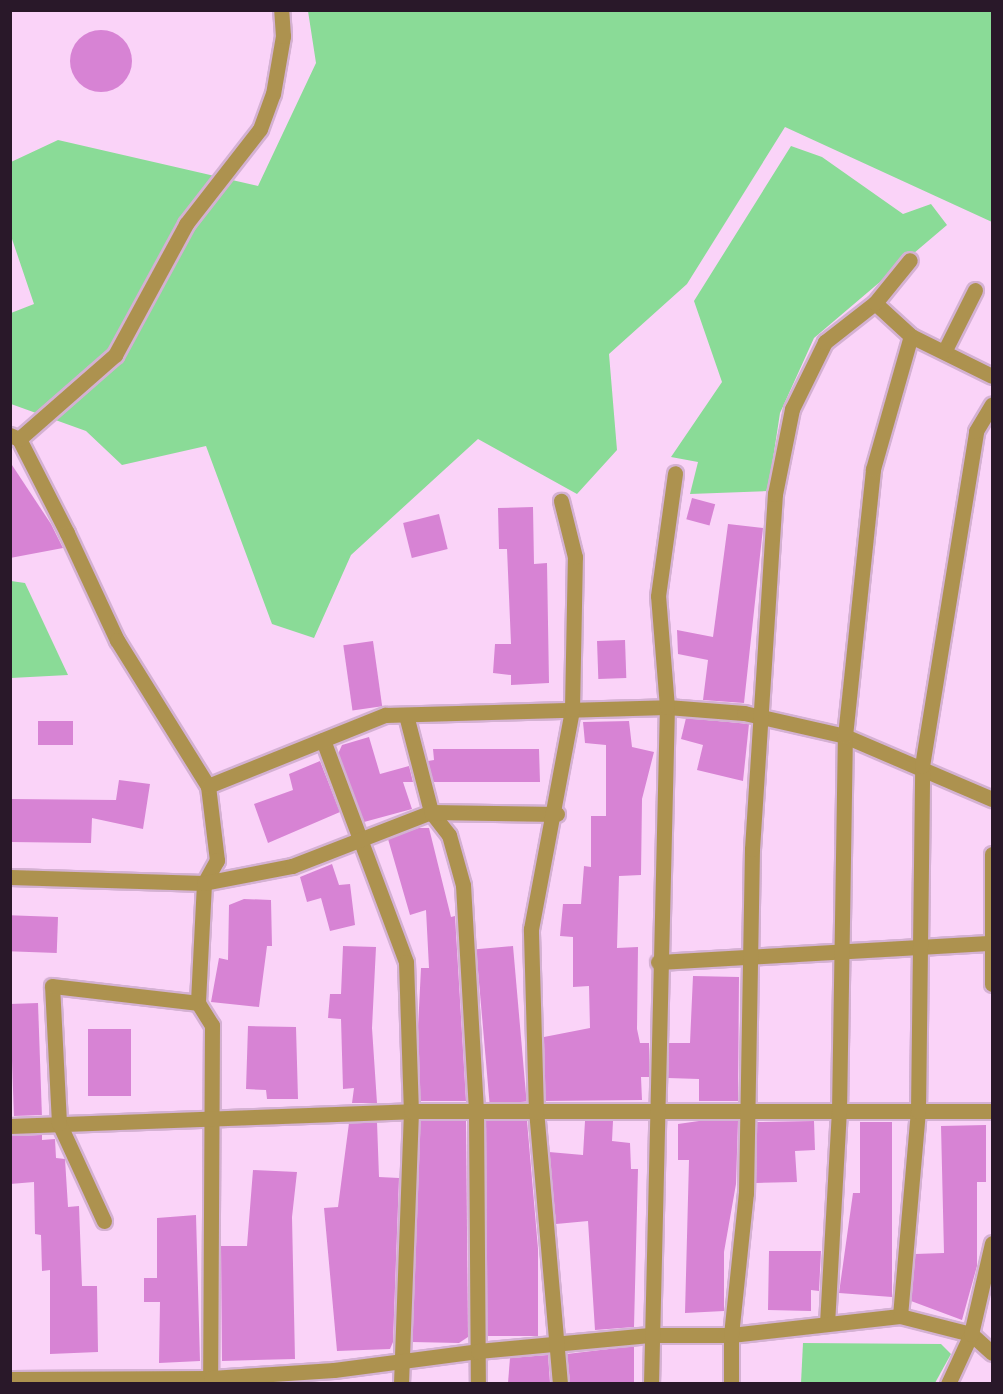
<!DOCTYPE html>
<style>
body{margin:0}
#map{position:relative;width:1003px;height:1394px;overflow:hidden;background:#fad3f8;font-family:"IBM Plex Serif",serif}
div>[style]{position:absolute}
.green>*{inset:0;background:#8adb97}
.building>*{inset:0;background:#d783d4;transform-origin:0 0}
.round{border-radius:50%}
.roads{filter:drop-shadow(2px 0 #d4b1d3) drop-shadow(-2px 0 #d4b1d3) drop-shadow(0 2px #d4b1d3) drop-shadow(0 -2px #d4b1d3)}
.minor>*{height:15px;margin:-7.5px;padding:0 7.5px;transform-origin:7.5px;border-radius:7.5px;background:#ad924f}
span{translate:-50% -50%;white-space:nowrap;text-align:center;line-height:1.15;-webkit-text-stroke:5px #fad3f8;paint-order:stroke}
.frame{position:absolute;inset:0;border:12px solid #291829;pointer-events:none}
</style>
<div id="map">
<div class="green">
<i style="clip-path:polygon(308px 11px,992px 11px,992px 222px,785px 127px,687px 284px,609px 354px,617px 450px,577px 494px,478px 439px,351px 555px,314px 638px,272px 624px,206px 446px,122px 465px,86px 431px,11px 404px,11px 313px,34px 304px,11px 236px,11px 162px,58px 140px,258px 186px,316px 63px)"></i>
<i style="clip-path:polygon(791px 146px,822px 157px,903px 214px,931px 204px,947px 225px,814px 338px,780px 413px,768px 491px,690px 494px,698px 462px,671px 457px,722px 382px,694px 301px)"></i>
<i style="clip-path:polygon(11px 581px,25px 583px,68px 675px,11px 678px)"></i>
<i style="clip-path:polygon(803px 1343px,941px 1344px,951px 1354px,935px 1383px,801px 1383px)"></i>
</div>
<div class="building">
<i class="round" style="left:70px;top:30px;width:62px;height:62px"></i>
<i style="clip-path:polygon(10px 462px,51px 524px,63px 548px,10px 558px)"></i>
<i style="left:692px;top:498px;width:24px;height:22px;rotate:15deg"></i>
<i style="clip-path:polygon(533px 507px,534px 564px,547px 563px,549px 683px,511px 685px,511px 675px,493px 673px,495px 644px,511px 644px,507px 549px,499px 549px,498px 508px)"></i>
<i style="left:439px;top:514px;width:36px;height:37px;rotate:76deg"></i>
<i style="clip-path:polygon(728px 524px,763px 528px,744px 703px,703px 700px,708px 660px,678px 654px,677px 630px,713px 637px)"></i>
<i style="left:625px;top:640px;width:38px;height:28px;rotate:88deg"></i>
<i style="left:373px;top:641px;width:66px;height:30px;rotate:82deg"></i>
<i style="clip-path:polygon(686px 718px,749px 724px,743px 781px,697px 770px,703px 745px,681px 739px)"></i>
<i style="left:73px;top:721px;width:24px;height:35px;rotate:90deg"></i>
<i style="clip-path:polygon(629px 721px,632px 747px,654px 752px,642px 799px,641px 875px,619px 876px,617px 948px,638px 947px,637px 1029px,640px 1043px,649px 1043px,649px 1077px,641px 1077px,642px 1100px,545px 1101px,544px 1037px,590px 1028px,589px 986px,573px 987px,573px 937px,560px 936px,563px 904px,581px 904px,584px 866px,591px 867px,591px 816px,606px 816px,606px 745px,585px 743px,583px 722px)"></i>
<i style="clip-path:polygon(369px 737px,380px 774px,409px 766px,413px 782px,403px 782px,412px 809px,364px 822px,338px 754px,342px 745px)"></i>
<i style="clip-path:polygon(433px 749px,539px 749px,540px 782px,433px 782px,428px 761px,434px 760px)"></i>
<i style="clip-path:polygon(320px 761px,340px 812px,268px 843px,254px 804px,293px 790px,289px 774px)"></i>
<i style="clip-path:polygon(119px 780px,150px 784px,143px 829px,92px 818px,91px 843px,10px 842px,10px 799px,116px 800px)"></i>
<i style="clip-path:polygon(418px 828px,429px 828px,451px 917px,455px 916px,466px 1101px,420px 1101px,418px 1028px,421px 968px,429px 968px,426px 910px,410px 915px,388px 839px)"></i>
<i style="clip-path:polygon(332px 864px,339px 885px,350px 884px,355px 925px,330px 931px,321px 898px,307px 902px,300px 877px)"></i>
<i style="clip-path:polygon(244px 899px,271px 900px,272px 946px,267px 946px,259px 1007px,211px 1002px,219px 958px,228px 960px,229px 905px)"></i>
<i style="left:58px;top:917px;width:36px;height:48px;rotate:92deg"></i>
<i style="clip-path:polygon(343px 946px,376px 947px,372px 1028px,377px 1103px,352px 1103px,354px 1088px,343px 1089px,341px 1019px,328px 1018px,330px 994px,341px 994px)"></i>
<i style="left:513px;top:946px;width:156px;height:37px;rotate:85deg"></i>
<i style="clip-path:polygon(693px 976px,739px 977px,738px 1101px,699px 1101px,699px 1079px,668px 1078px,669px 1043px,690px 1043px)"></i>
<i style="left:38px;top:1003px;width:112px;height:28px;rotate:88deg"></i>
<i style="clip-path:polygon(248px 1026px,296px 1027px,298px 1099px,267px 1099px,266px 1090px,246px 1089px)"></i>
<i style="left:88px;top:1029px;width:43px;height:67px"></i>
<i style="clip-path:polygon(420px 1121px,466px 1121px,468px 1337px,459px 1343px,412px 1342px)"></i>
<i style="clip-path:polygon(486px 1121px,527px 1121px,538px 1249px,538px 1336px,487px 1336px)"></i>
<i style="clip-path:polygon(585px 1121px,613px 1121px,612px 1141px,630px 1143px,631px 1169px,638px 1169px,634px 1327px,595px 1330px,588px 1221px,556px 1224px,549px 1152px,583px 1155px)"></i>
<i style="clip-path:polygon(699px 1121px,738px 1121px,736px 1184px,724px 1252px,724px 1311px,685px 1313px,689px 1160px,678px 1160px,678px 1124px)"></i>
<i style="clip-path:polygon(814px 1121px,815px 1150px,795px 1151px,797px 1182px,756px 1183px,757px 1122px)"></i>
<i style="clip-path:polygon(377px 1122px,379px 1177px,399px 1178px,393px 1342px,390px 1349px,337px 1351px,324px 1208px,338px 1207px,349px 1123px)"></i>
<i style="clip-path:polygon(860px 1122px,892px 1122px,892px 1297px,839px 1293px,853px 1193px,860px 1193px)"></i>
<i style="clip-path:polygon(986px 1125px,986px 1182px,977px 1182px,977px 1266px,962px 1320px,911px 1301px,915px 1254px,944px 1253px,941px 1126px)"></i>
<i style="clip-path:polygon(42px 1135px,42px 1140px,55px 1139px,56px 1158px,65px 1159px,68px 1207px,79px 1206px,82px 1286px,97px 1286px,98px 1352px,50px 1354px,50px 1270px,42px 1271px,41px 1235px,35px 1234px,34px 1182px,10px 1184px,10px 1136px)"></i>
<i style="clip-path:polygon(253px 1170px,297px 1172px,292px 1217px,295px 1359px,222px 1361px,221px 1246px,247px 1246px)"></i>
<i style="clip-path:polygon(196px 1215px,200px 1361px,159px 1363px,160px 1302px,144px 1302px,144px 1278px,157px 1278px,157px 1218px)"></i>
<i style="clip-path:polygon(769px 1251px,821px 1251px,819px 1291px,811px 1290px,811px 1311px,768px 1310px)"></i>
<i style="clip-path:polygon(634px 1346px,634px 1383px,570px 1383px,567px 1354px)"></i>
<i style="clip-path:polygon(548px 1355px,550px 1383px,508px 1383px,510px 1358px)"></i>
</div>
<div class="roads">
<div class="minor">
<i style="left:875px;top:303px;width:49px;rotate:42.5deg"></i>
<i style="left:911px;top:336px;width:90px;rotate:26.3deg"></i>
<i style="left:945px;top:350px;width:67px;rotate:-63.4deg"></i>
<i style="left:10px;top:435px;width:10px;rotate:24deg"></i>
<i style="left:19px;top:439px;width:106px;rotate:62.9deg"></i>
<i style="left:67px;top:533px;width:118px;rotate:65deg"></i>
<i style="left:117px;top:640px;width:172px;rotate:58.1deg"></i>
<i style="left:208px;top:786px;width:75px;rotate:83.1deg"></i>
<i style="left:217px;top:860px;width:26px;rotate:119deg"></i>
<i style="left:204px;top:883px;width:120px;rotate:92.9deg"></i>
<i style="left:198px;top:1003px;width:26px;rotate:58deg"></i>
<i style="left:212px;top:1025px;width:359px;rotate:90.3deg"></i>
<i style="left:19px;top:439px;width:128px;rotate:-41.2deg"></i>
<i style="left:115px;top:355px;width:149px;rotate:-61.5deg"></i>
<i style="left:186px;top:224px;width:120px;rotate:-52.1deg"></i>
<i style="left:260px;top:129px;width:37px;rotate:-70deg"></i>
<i style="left:273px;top:94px;width:59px;rotate:-80.2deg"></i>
<i style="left:283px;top:36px;width:26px;rotate:-94deg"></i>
<i style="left:406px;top:715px;width:100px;rotate:75.5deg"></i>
<i style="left:431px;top:812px;width:29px;rotate:52deg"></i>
<i style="left:449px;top:835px;width:52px;rotate:74.4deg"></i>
<i style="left:463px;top:885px;width:226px;rotate:86.7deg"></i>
<i style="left:476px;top:1111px;width:273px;rotate:89.6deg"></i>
<i style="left:323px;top:740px;width:237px;rotate:69.5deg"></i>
<i style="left:406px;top:962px;width:149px;rotate:88.1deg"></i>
<i style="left:411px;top:1111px;width:273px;rotate:92.1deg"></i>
<i style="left:208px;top:786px;width:191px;rotate:-21.9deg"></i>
<i style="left:385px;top:715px;width:282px;rotate:-1.6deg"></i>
<i style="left:667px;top:707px;width:77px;rotate:4.5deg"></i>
<i style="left:744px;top:713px;width:104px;rotate:12.8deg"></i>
<i style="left:845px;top:736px;width:160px;rotate:23.2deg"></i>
<i style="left:992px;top:854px;width:130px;rotate:90deg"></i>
<i style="left:10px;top:877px;width:194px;rotate:1.8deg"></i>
<i style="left:204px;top:883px;width:90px;rotate:-10.9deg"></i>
<i style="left:292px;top:866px;width:149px;rotate:-21.2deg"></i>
<i style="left:431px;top:812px;width:126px;rotate:0.9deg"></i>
<i style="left:658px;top:962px;width:332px;rotate:-3.3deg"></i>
<i style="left:10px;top:1126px;width:401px;rotate:-2.1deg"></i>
<i style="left:411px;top:1111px;width:581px"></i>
<i style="left:104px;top:1221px;width:108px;rotate:-114.7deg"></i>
<i style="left:59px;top:1123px;width:137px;rotate:-92.9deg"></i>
<i style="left:52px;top:986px;width:147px;rotate:6.6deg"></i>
<i style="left:900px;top:1316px;width:206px;rotate:-85deg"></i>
<i style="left:918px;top:1111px;width:345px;rotate:-89.3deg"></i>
<i style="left:922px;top:766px;width:339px;rotate:-80.8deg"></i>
<i style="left:976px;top:431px;width:31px;rotate:-59deg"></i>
<i style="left:827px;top:1324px;width:212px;rotate:-86.8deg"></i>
<i style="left:839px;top:1112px;width:376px;rotate:-89.1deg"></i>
<i style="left:845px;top:736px;width:268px;rotate:-84deg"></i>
<i style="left:873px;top:469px;width:138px;rotate:-74.1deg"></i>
<i style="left:10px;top:1379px;width:201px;rotate:-0.3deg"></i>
<i style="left:211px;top:1378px;width:123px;rotate:-3.7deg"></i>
<i style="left:334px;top:1370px;width:145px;rotate:-7.5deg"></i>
<i style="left:478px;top:1351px;width:175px;rotate:-5.3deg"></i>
<i style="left:652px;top:1335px;width:79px"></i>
<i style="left:731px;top:1335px;width:170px;rotate:-6.4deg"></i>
<i style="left:900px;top:1316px;width:73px;rotate:14.2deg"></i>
<i style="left:971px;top:1334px;width:28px;rotate:42deg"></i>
<i style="left:560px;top:1384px;width:273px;rotate:-95deg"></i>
<i style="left:536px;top:1112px;width:183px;rotate:-91.6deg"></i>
<i style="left:531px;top:929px;width:224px;rotate:-79.4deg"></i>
<i style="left:572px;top:709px;width:152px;rotate:-88.9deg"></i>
<i style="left:575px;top:557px;width:58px;rotate:-104deg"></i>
<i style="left:651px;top:1384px;width:677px;rotate:-88.65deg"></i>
<i style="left:667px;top:707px;width:111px;rotate:-94.6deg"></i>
<i style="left:658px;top:596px;width:124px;rotate:-82.1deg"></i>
<i style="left:731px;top:1384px;width:49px;rotate:-90deg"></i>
<i style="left:731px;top:1335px;width:143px;rotate:-84deg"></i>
<i style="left:746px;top:1193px;width:344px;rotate:-89deg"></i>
<i style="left:752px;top:849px;width:356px;rotate:-86.3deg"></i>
<i style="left:775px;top:494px;width:87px;rotate:-78.7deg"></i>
<i style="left:792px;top:409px;width:75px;rotate:-63.8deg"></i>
<i style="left:825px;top:342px;width:63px;rotate:-38deg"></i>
<i style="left:875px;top:303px;width:55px;rotate:-50.9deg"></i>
<i style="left:948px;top:1384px;width:55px;rotate:-65.3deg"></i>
<i style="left:971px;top:1334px;width:93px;rotate:-77deg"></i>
</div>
</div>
<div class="frame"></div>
</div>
